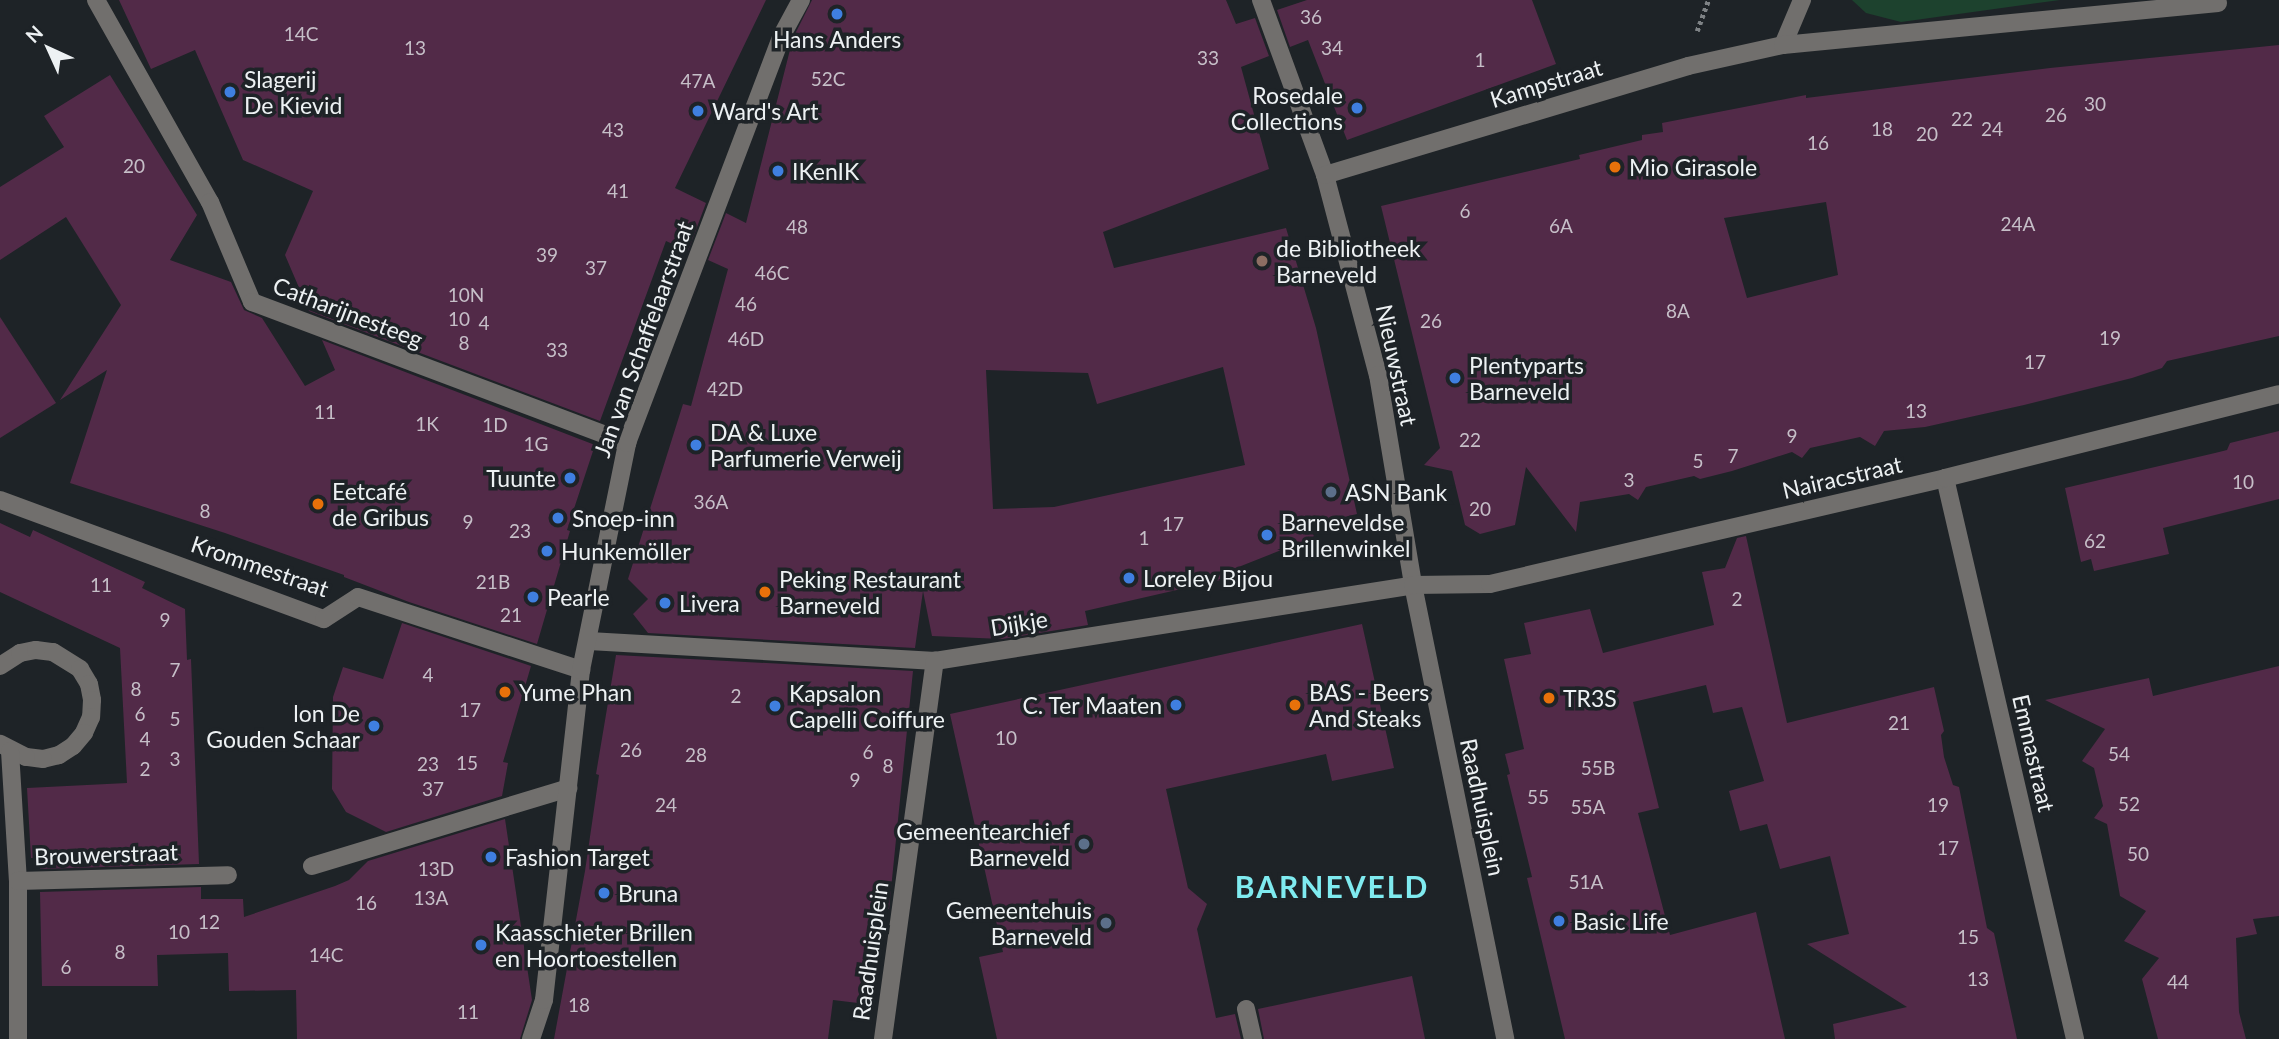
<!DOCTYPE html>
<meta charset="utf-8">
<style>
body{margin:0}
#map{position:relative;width:2279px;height:1039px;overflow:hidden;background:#1e2327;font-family:Lato,sans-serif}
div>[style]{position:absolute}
.green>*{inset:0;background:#1d422e}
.building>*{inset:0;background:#522a48}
.path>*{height:4.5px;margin-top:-2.25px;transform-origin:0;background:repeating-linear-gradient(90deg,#7e8285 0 3.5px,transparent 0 7px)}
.minor>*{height:18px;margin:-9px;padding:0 9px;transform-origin:9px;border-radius:9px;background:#716f6d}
.dots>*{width:19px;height:19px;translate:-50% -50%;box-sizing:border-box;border:4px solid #1e2327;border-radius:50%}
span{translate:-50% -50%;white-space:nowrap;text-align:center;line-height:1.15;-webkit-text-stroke:7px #1e2327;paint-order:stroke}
.number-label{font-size:19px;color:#c6bfc8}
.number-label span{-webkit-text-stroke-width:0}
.poi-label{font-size:23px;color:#edf1f3}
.left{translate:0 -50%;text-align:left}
.right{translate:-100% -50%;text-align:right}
.street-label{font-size:23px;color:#edf1f3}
.district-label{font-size:30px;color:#7febf0;font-weight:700;letter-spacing:2px}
.north{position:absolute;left:14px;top:14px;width:70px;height:70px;-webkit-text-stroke:5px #1e2327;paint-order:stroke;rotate:315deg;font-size:19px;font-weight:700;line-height:28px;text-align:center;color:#edf1f3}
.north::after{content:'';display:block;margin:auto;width:24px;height:32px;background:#edf1f3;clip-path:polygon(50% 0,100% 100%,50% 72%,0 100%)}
</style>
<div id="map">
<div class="green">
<i style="clip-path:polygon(1852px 0,2060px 0,1901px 22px,1866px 13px)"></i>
</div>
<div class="building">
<i style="clip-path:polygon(119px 0,766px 0,675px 188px,706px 203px,688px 251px,666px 241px,600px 421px,309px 311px,285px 255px,313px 191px,243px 160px,195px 50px,151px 69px)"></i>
<i style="clip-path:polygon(evenodd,812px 0,1226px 0,1236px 24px,1255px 18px,1269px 56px,1241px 67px,1269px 169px,1103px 232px,1114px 268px,1286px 228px,1316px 328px,1357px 514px,1311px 525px,1314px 537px,1236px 568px,1238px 576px,1085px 611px,1088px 625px,1002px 639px,932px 636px,923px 591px,915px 648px,648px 633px,633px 614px,648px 599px,628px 579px,683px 404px,691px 406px,728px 269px,708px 260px,726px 213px,746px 223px,793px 38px,812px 0,1223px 367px,1245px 465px,1054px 507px,993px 509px,986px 370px,1088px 373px,1097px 404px,1223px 367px)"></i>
<i style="clip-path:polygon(1307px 0,1532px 0,1556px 64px,1347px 140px,1308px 40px,1290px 47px,1277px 10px)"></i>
<i style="clip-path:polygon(evenodd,2279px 45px,2279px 336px,2167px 361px,2162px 368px,2132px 378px,2024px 405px,1925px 427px,1884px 431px,1875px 446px,1860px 437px,1810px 448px,1802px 458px,1792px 452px,1732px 471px,1700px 479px,1694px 476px,1646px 487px,1638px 500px,1629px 494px,1580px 502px,1576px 532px,1526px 467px,1515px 525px,1480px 534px,1465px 525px,1452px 471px,1424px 465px,1440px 448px,1381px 206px,1580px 159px,1579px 155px,1642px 140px,1642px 135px,1663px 132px,1662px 123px,1806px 95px,1806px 98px,2050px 68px,2279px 45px,1826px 202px,1838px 275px,1747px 298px,1724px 218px,1826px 202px)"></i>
<i style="clip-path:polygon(110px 75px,197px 215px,170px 260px,231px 282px,244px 310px,262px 318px,305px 386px,335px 370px,322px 340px,595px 445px,567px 530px,570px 531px,537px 644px,409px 602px,344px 577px,344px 575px,225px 533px,70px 483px,107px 370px,60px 400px,121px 305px,66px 217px,0 260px,0 187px,64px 147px,44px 116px)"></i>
<i style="clip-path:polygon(0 317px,56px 403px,0 438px)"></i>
<i style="clip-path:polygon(2279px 431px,2279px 499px,2163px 528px,2169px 554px,2094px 571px,2091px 559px,2081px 562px,2065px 488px,2215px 453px,2227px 450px,2230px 443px)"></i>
<i style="clip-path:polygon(0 523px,30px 537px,33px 530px,145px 582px,142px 588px,185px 609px,187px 660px,191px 659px,199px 864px,40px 869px,40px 858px,31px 858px,27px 788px,127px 783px,120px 648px,0 592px)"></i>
<i style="clip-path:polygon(1746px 536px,1787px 723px,1934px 687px,1944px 731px,1941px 735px,1944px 757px,1953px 785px,1959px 787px,1987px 928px,1994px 933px,2017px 1039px,1835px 1039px,1833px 1024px,1907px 1007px,1807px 944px,1849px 934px,1830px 856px,1780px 869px,1767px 824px,1740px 831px,1729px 791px,1764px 781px,1742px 707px,1713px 713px,1706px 685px,1633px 702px,1659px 808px,1638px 813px,1670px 935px,1756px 912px,1785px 1039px,1565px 1039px,1527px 878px,1532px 877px,1507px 775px,1510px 774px,1505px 754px,1524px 749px,1504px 659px,1531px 654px,1524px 623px,1590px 609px,1603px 653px,1714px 625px,1702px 572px,1725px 568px,1737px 538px)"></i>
<i style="clip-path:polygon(402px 623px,531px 666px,503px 762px,508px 763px,502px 796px,386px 832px,346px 812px,332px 789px,333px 697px,343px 667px,383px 679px)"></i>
<i style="clip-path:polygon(1362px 624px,1394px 768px,1332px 781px,1326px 754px,1166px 789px,1188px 888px,1207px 904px,1197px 929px,1216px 1018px,1235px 1014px,1241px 1039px,997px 1039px,979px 957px,1003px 952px,950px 714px)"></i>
<i style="clip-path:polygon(616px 655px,913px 671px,889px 909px,871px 907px,858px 1003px,833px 1000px,828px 1039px,554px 1039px,585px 871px,599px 775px,596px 774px)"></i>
<i style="clip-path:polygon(2279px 666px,2279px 916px,2253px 919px,2257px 934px,2236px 938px,2239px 1012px,2246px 1039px,2158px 1039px,2142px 979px,2159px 958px,2124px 941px,2146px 911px,2120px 896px,2107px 824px,2094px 818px,2103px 806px,2094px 768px,2082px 761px,2105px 729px,2045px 700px,2149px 678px,2153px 696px)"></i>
<i style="clip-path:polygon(505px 819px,532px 1000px,520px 1039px,297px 1039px,296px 990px,229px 991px,228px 953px,157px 955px,158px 986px,42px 986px,40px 892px,201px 887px,201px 899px,243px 899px,244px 917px,335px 886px,349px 880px,368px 861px)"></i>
<i style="clip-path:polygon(1412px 976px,1425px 1039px,1264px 1039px,1258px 1009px)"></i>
</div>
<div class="path">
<i style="left:1697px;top:31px;width:33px;rotate:-70deg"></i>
</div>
<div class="minor">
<i style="left:96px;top:0;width:232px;rotate:60.6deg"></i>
<i style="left:210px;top:202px;width:108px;rotate:67.2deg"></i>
<i style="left:252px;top:302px;width:401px;rotate:20.6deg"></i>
<i style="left:1261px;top:0;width:186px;rotate:69.9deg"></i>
<i style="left:1325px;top:175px;width:207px;rotate:75.2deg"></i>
<i style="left:1378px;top:375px;width:213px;rotate:80.5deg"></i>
<i style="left:1413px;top:585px;width:463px;rotate:78.5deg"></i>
<i style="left:1783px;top:45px;width:49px;rotate:-67.1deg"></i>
<i style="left:1325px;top:175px;width:379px;rotate:-16.7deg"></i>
<i style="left:1688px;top:66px;width:97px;rotate:-12.5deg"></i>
<i style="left:1783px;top:45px;width:437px;rotate:-5.5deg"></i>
<i style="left:1945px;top:478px;width:576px;rotate:76.95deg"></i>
<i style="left:0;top:500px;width:345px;rotate:20.2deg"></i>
<i style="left:324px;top:619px;width:40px;rotate:-32.9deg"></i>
<i style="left:358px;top:597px;width:235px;rotate:18.1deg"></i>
<i style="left:589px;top:641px;width:347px;rotate:3.3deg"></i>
<i style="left:935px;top:661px;width:484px;rotate:-9deg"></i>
<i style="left:1413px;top:585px;width:77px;rotate:-0.7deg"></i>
<i style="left:1490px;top:584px;width:467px;rotate:-13.1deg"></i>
<i style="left:1945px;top:478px;width:344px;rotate:-14.1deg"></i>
<i style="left:0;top:666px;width:24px;rotate:-33deg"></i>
<i style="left:20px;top:653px;width:16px;rotate:-11deg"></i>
<i style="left:36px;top:650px;width:17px;rotate:7deg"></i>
<i style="left:53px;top:652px;width:32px;rotate:32deg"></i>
<i style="left:80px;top:669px;width:17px;rotate:59deg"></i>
<i style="left:89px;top:684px;width:16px;rotate:79deg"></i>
<i style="left:92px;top:700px;width:17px;rotate:93deg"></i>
<i style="left:91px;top:717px;width:17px;rotate:114deg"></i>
<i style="left:84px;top:733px;width:17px;rotate:130deg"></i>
<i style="left:73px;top:746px;width:17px;rotate:147deg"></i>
<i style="left:59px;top:755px;width:16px;rotate:166deg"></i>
<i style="left:43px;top:759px;width:17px;rotate:-173deg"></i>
<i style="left:26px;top:757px;width:29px;rotate:-153deg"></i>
<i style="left:10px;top:751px;width:130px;rotate:86.5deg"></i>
<i style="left:312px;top:866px;width:268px;rotate:-16.9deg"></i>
<i style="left:1246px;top:1009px;width:31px;rotate:77deg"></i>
<i style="left:18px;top:1039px;width:158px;rotate:-90deg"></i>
<i style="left:18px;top:881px;width:210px;rotate:-1.6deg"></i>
<i style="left:531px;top:1039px;width:41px;rotate:-71.6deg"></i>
<i style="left:544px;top:1000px;width:332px;rotate:-83.6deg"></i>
<i style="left:581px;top:670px;width:232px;rotate:-78.5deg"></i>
<i style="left:627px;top:443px;width:434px;rotate:-69.2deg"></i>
<i style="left:781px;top:37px;width:42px;rotate:-61.6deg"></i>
<i style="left:883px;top:1039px;width:382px;rotate:-82.2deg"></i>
</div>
<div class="dots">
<i style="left:837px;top:14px;background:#3f7fe0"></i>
<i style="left:230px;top:92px;background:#3f7fe0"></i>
<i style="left:1357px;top:108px;background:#3f7fe0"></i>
<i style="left:698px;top:111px;background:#3f7fe0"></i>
<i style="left:1615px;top:167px;background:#e8710a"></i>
<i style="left:778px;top:171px;background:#3f7fe0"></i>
<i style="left:1262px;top:261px;background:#8d6e63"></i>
<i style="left:1455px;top:378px;background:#3f7fe0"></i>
<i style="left:696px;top:445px;background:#3f7fe0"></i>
<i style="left:570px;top:478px;background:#3f7fe0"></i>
<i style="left:1331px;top:492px;background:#5c6f8a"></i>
<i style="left:318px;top:504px;background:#e8710a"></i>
<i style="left:558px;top:518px;background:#3f7fe0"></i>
<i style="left:1267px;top:535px;background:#3f7fe0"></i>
<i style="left:547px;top:551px;background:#3f7fe0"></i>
<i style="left:1129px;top:578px;background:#3f7fe0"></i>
<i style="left:765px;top:592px;background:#e8710a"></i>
<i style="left:533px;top:597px;background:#3f7fe0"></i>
<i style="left:665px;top:603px;background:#3f7fe0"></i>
<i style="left:505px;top:692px;background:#e8710a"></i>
<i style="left:1549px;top:698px;background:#e8710a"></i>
<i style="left:1176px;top:705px;background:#3f7fe0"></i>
<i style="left:1295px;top:705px;background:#e8710a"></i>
<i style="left:775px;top:706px;background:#3f7fe0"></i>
<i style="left:374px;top:726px;background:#3f7fe0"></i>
<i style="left:1084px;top:844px;background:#5c6f8a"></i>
<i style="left:491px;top:857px;background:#3f7fe0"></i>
<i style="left:604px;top:893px;background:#3f7fe0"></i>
<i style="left:1559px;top:921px;background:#3f7fe0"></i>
<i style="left:1106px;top:923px;background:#5c6f8a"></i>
<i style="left:481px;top:945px;background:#3f7fe0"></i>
</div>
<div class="number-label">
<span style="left:1311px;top:17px">36</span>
<span style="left:301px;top:34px">14C</span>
<span style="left:415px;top:48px">13</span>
<span style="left:1332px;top:48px">34</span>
<span style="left:1208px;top:58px">33</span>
<span style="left:1480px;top:60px">1</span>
<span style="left:828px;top:79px">52C</span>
<span style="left:698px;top:81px">47A</span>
<span style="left:2095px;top:104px">30</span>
<span style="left:2056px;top:115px">26</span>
<span style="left:1962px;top:119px">22</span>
<span style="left:1882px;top:129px">18</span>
<span style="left:1992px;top:129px">24</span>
<span style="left:613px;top:130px">43</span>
<span style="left:1927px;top:134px">20</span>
<span style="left:1818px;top:143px">16</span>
<span style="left:134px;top:166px">20</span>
<span style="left:618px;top:191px">41</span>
<span style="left:1465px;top:211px">6</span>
<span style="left:2018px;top:224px">24A</span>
<span style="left:1561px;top:226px">6A</span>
<span style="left:797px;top:227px">48</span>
<span style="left:547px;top:255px">39</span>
<span style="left:596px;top:268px">37</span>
<span style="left:772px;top:273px">46C</span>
<span style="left:466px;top:295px">10N</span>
<span style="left:746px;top:304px">46</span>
<span style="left:1678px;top:311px">8A</span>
<span style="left:459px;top:319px">10</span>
<span style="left:1431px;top:321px">26</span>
<span style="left:484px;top:323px">4</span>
<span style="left:2110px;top:338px">19</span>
<span style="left:746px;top:339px">46D</span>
<span style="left:464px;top:343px">8</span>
<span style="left:557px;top:350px">33</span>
<span style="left:2035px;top:362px">17</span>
<span style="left:725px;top:389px">42D</span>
<span style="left:1916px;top:411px">13</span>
<span style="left:325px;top:412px">11</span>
<span style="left:427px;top:424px">1K</span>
<span style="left:495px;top:425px">1D</span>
<span style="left:1792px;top:436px">9</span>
<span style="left:1470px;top:440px">22</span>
<span style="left:536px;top:444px">1G</span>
<span style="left:1733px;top:456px">7</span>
<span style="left:1698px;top:461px">5</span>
<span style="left:1629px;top:480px">3</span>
<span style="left:2243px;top:482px">10</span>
<span style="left:711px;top:502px">36A</span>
<span style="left:1480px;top:509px">20</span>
<span style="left:205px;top:511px">8</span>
<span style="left:468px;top:522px">9</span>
<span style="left:1173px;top:524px">17</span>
<span style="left:520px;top:531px">23</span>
<span style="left:1144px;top:538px">1</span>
<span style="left:2095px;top:541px">62</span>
<span style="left:493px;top:582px">21B</span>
<span style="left:101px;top:585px">11</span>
<span style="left:1737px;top:599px">2</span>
<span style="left:511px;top:615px">21</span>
<span style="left:165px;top:620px">9</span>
<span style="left:175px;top:670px">7</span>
<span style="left:428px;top:675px">4</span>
<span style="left:136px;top:689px">8</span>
<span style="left:736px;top:696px">2</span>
<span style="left:470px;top:710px">17</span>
<span style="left:140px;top:714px">6</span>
<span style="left:175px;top:719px">5</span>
<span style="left:1899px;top:723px">21</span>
<span style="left:1006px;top:738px">10</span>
<span style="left:145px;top:739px">4</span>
<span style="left:631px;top:750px">26</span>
<span style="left:868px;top:752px">6</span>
<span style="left:2119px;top:754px">54</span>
<span style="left:696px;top:755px">28</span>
<span style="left:175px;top:759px">3</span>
<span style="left:467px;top:763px">15</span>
<span style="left:428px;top:764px">23</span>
<span style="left:888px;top:766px">8</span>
<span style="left:1598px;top:768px">55B</span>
<span style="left:145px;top:769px">2</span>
<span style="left:855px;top:780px">9</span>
<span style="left:433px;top:789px">37</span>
<span style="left:1538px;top:797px">55</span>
<span style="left:2129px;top:804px">52</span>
<span style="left:666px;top:805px">24</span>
<span style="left:1938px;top:805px">19</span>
<span style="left:1588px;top:807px">55A</span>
<span style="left:1948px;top:848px">17</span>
<span style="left:2138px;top:854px">50</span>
<span style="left:436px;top:869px">13D</span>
<span style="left:1586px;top:882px">51A</span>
<span style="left:431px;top:898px">13A</span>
<span style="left:366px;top:903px">16</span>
<span style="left:209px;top:922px">12</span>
<span style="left:179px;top:932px">10</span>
<span style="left:1968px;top:937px">15</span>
<span style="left:120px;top:952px">8</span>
<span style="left:326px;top:955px">14C</span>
<span style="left:66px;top:967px">6</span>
<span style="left:1978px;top:979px">13</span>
<span style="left:2178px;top:982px">44</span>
<span style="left:579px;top:1005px">18</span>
<span style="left:468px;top:1012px">11</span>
</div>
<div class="poi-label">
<span style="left:837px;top:39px">Hans Anders</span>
<span class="left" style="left:244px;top:92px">Slagerij<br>De Kievid</span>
<span class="right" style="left:1343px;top:108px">Rosedale<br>Collections</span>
<span class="left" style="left:712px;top:111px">Ward's Art</span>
<span class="left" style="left:1629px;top:167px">Mio Girasole</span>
<span class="left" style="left:792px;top:171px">IKenIK</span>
<span class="left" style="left:1276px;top:261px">de Bibliotheek<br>Barneveld</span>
<span class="left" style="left:1469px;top:378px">Plentyparts<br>Barneveld</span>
<span class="left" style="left:710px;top:445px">DA &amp; Luxe<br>Parfumerie Verweij</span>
<span class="right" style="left:556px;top:478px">Tuunte</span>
<span class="left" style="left:332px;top:504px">Eetcafé<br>de Gribus</span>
<span class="left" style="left:1345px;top:492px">ASN Bank</span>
<span class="left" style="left:572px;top:518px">Snoep-inn</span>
<span class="left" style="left:1281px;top:535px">Barneveldse<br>Brillenwinkel</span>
<span class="left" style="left:561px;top:551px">Hunkemöller</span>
<span class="left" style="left:1143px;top:578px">Loreley Bijou</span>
<span class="left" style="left:779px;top:592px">Peking Restaurant<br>Barneveld</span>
<span class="left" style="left:547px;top:597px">Pearle</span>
<span class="left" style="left:679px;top:603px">Livera</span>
<span class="left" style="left:519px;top:692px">Yume Phan</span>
<span class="left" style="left:1309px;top:705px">BAS - Beers<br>And Steaks</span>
<span class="left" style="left:789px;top:706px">Kapsalon<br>Capelli Coiffure</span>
<span class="left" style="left:1563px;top:698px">TR3S</span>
<span class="right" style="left:1162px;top:705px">C. Ter Maaten</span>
<span class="right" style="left:360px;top:726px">lon De<br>Gouden Schaar</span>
<span class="right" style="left:1070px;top:844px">Gemeentearchief<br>Barneveld</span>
<span class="left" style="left:505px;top:857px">Fashion Target</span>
<span class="left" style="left:618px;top:893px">Bruna</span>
<span class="right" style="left:1092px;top:923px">Gemeentehuis<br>Barneveld</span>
<span class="left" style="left:1573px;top:921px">Basic Life</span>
<span class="left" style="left:495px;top:945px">Kaasschieter Brillen<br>en Hoortoestellen</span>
</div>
<div class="street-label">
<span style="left:1546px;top:83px;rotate:-17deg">Kampstraat</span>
<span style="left:348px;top:312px;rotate:21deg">Catharijnesteeg</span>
<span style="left:643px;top:339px;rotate:-70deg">Jan van Schaffelaarstraat</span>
<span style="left:1397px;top:365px;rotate:78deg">Nieuwstraat</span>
<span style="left:1842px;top:477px;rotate:-13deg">Nairacstraat</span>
<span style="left:260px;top:566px;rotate:19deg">Krommestraat</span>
<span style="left:1019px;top:623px;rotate:-9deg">Dijkje</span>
<span style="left:2034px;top:753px;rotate:77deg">Emmastraat</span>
<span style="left:1483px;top:807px;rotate:78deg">Raadhuisplein</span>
<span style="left:106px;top:854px;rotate:-2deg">Brouwerstraat</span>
<span style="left:870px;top:951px;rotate:-82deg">Raadhuisplein</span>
</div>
<div class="district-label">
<span style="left:1332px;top:886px">BARNEVELD</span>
</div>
<div class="north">N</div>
</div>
